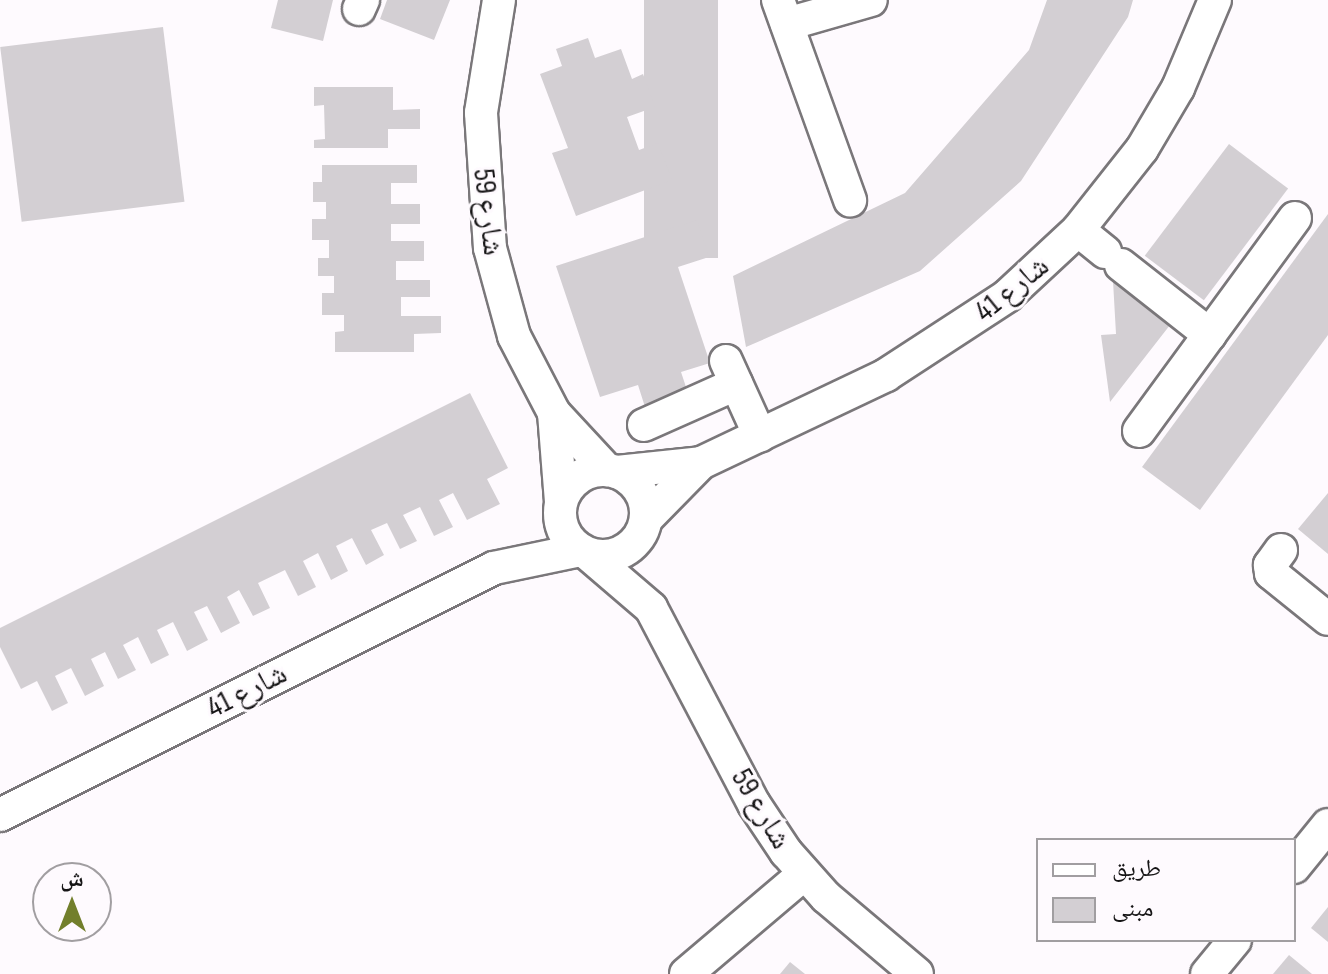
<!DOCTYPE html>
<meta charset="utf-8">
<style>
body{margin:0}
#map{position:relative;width:1328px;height:974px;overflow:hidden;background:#fefafe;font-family:"Sofia Sans Condensed","Noto Naskh Arabic",sans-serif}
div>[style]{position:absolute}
.building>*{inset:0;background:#d3cfd3;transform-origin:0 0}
.roads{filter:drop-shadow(2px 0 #7a777a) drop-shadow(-2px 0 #7a777a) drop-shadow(0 2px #7a777a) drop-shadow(0 -2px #7a777a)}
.minor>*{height:32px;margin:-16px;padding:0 16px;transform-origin:16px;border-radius:16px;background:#fff}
.minor>.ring{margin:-16px;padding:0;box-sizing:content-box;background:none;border:32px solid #fff;border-radius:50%}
span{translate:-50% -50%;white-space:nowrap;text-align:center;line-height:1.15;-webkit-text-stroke:6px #fefafe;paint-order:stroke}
.street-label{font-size:30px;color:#161516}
.legend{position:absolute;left:1036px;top:838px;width:260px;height:104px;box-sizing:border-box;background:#fefafe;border:2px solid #a19ea1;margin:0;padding:10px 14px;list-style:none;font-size:24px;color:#161516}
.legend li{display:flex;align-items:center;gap:16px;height:40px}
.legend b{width:40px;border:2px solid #a19ea1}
.north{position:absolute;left:32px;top:862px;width:80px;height:80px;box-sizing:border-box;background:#fefafe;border:2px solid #a19ea1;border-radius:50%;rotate:0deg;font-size:22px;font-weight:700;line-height:32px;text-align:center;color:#161516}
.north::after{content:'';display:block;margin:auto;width:28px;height:36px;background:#727f2c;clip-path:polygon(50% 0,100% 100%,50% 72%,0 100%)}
</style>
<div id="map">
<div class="building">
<i style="clip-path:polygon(278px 0,333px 0,323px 41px,271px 28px)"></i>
<i style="clip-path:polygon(387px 0,450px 0,434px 40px,380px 19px)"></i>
<i style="left:644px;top:0;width:74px;height:258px"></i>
<i style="clip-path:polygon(1047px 0,1133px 0,1128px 17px,1021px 181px,920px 271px,746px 347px,733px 276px,905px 193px,1029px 50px)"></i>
<i style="left:163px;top:27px;width:176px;height:164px;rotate:83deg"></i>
<i style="clip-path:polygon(588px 38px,595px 58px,621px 49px,632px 79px,643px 74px,655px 107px,627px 117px,639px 150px,658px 143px,672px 180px,576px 216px,552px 153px,568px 148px,540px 74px,562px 66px,556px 49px)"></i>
<i style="clip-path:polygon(314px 87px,393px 87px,393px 110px,420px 109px,420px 129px,388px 129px,388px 148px,314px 148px,314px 140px,325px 139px,324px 105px,314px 106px)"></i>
<i style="left:1229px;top:144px;width:74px;height:140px;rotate:37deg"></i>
<i style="clip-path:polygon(322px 165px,417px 165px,417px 183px,391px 183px,391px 204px,420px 204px,420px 224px,391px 224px,391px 241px,424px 241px,424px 261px,396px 261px,396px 280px,430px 280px,430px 297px,401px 297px,401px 316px,441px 316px,441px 333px,414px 334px,414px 352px,335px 352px,335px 332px,344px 331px,344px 315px,322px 315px,322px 293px,334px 293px,334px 276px,318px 276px,318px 258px,329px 258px,329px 240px,312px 240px,312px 219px,326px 219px,326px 202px,313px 202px,313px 182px,322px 182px)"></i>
<i style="clip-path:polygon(1328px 214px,1328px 335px,1200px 510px,1142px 467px)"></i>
<i style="clip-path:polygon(697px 220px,709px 257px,678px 267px,710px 363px,681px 372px,688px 393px,645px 407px,638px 385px,600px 397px,556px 266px)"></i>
<i style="clip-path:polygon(1113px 281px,1170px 325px,1110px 402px,1101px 335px,1116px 334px)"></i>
<i style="clip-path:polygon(470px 393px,508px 468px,487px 479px,500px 504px,467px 520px,453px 493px,439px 500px,453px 527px,434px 536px,420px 507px,403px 515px,417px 541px,400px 549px,387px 523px,371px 530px,384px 555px,366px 565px,352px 538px,336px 546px,348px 571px,331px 580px,318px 553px,303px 561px,316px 587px,298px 596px,285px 570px,258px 583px,270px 608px,253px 616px,239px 590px,227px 597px,240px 623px,221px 633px,207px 606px,194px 612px,208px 640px,187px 651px,173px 622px,157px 630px,169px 655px,151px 664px,138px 637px,123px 645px,136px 670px,118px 679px,105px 652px,91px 659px,104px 686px,85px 696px,71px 668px,55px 676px,68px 703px,52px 711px,37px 681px,21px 689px,0 647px,0 628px)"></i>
<i style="clip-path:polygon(1328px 493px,1328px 554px,1298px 529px)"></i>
<i style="clip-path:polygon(1328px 907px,1328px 942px,1311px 928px)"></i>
<i style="clip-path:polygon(1289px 955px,1312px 974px,1273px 974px)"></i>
<i style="clip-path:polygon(790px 962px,805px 974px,780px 974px)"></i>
</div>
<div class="roads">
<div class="minor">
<i style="left:499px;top:0;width:114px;rotate:99.1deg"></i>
<i style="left:481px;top:113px;width:135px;rotate:86.2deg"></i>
<i style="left:490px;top:248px;width:91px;rotate:74.7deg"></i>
<i style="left:514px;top:336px;width:87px;rotate:62.5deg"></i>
<i style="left:554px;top:413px;width:78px;rotate:47.1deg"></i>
<i style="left:778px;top:0;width:213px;rotate:70.2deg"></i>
<i style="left:359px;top:9px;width:10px;rotate:-66deg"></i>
<i style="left:787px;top:24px;width:87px;rotate:-15.9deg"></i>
<i style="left:1078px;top:230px;width:35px;rotate:39deg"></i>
<i style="left:1121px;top:265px;width:113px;rotate:38.2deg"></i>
<i style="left:726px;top:361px;width:82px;rotate:65.6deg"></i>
<i style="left:554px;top:413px;width:88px;rotate:85.5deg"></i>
<i style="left:644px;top:425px;width:101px;rotate:-24deg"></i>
<i style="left:1139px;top:431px;width:264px;rotate:-53.8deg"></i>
<i class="ring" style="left:560px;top:470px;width:54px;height:54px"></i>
<i style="left:617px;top:472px;width:84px;rotate:-6.1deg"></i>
<i style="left:701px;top:463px;width:205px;rotate:-25.4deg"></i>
<i style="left:886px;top:375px;width:145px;rotate:-33.1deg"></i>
<i style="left:1007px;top:296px;width:97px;rotate:-42.9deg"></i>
<i style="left:1078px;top:230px;width:103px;rotate:-51.7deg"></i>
<i style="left:1142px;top:149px;width:71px;rotate:-59.5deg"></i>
<i style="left:1178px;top:88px;width:95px;rotate:-67.2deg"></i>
<i style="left:646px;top:519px;width:78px;rotate:-45.5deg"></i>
<i style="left:1281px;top:550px;width:19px;rotate:126deg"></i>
<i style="left:1270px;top:565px;width:8px;rotate:83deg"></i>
<i style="left:1271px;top:573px;width:73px;rotate:38.9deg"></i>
<i style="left:588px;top:554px;width:83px;rotate:40.6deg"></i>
<i style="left:651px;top:608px;width:221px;rotate:62.3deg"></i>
<i style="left:754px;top:804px;width:58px;rotate:56.3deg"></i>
<i style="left:786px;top:852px;width:60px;rotate:48.4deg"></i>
<i style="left:826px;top:897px;width:119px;rotate:40.2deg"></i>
<i style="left:0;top:815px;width:552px;rotate:-26.57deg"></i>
<i style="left:494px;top:568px;width:88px;rotate:-11.8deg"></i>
<i style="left:1294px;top:867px;width:54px;rotate:-51deg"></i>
<i style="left:686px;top:974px;width:155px;rotate:-40.3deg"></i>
<i style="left:1207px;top:974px;width:44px;rotate:-50.5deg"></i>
</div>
</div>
<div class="street-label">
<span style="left:488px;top:212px;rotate:83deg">شارع 59</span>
<span style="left:1012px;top:289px;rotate:-39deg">شارع 41</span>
<span style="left:247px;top:691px;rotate:-27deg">شارع 41</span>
<span style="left:761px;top:809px;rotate:59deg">شارع 59</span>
</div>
<ul class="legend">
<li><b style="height:10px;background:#fff"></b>طريق</li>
<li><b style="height:22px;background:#d3cfd3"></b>مبنى</li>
</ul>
<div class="north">ش</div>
</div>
